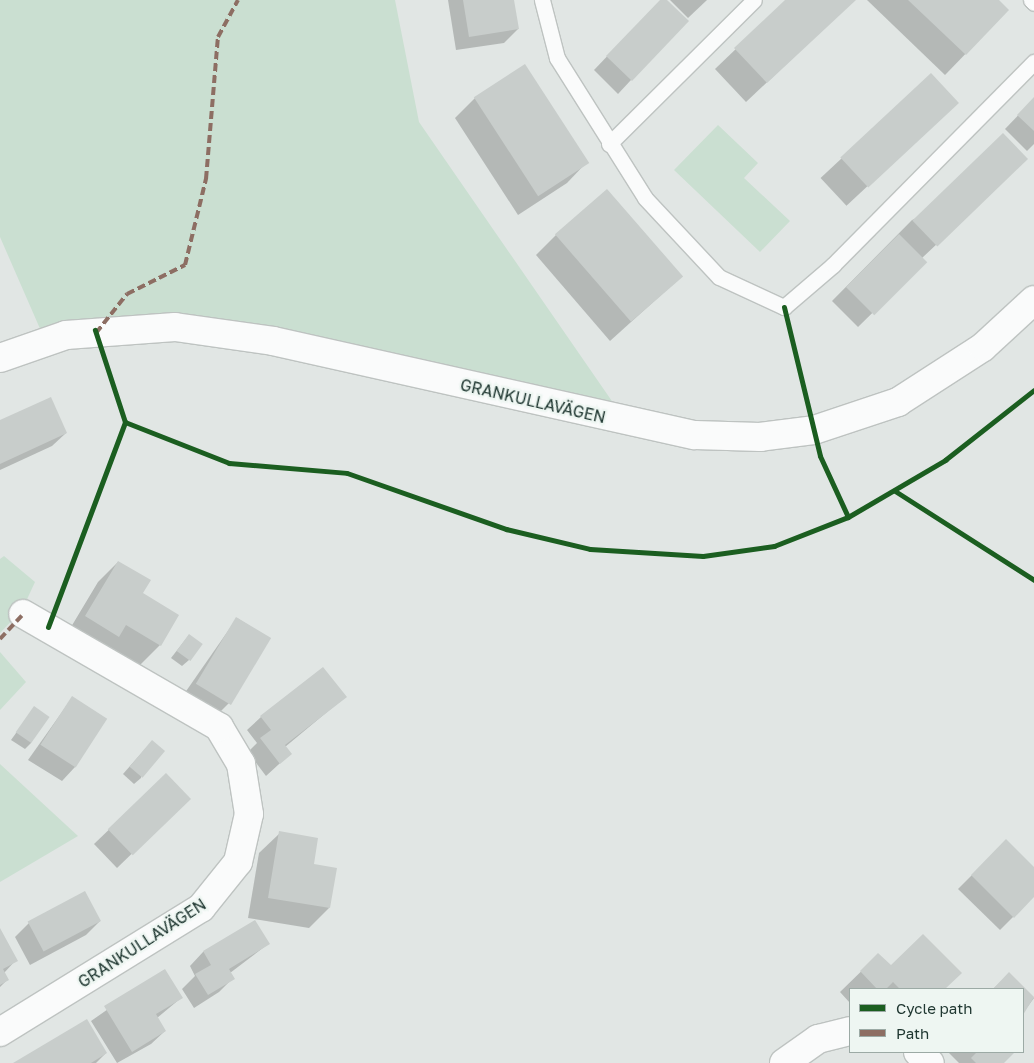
<!DOCTYPE html>
<meta charset="utf-8">
<style>
body{margin:0}
#map{position:relative;width:1034px;height:1063px;overflow:hidden;background:#e1e6e4;font-family:"Golos Text",sans-serif}
div>[style]{position:absolute}
.green>*{inset:0;background:#cadfd1}
.shadow>*{inset:0;background:#0003;transform-origin:0 0}
.building>*{inset:0;background:#c8cdcb;transform-origin:0 0}
.roads{filter:drop-shadow(1px 0 #bec3c1) drop-shadow(-1px 0 #bec3c1) drop-shadow(0 1px #bec3c1) drop-shadow(0 -1px #bec3c1)}
.lane>*{height:15px;margin:-7.5px;padding:0 7.5px;transform-origin:7.5px;border-radius:7.5px;background:#fafbfb}
.street>*{height:28px;margin:-14px;padding:0 14px;transform-origin:14px;border-radius:14px;background:#fafbfb}
.quiet>*{height:4px;margin-top:-2px;transform-origin:0;background:repeating-linear-gradient(90deg,#8d6e63 0 8px,transparent 0 12px)}
.cycleway>*{height:5px;margin:-2.5px;padding:0 2.5px;transform-origin:2.5px;border-radius:2.5px;background:#1b5e20}
span{translate:-50% -50%;white-space:nowrap;text-align:center;line-height:1.15;-webkit-text-stroke:4.5px #eef6f2;paint-order:stroke}
.street-label{font-size:16px;color:#203832}
.legend{position:absolute;left:849px;top:988px;width:175px;height:65px;box-sizing:border-box;background:#eef6f2;border:1px solid #9caaa5;margin:0;padding:6px 9px;list-style:none;font-size:15px;color:#203832}
.legend li{display:flex;align-items:center;gap:10px;height:25px}
.legend b{width:25px;border:1px solid #9caaa5}
</style>
<div id="map">
<div class="green">
<i style="clip-path:polygon(0 0,395px 0,419px 122px,634px 433px,418px 380px,178px 339px,48px 347px,0 237px)"></i>
<i style="clip-path:polygon(718px 125px,758px 163px,744px 178px,790px 221px,760px 252px,674px 170px)"></i>
<i style="clip-path:polygon(4px 556px,35px 582px,22px 610px,0 633px,0 559px)"></i>
<i style="clip-path:polygon(0 652px,26px 682px,0 710px)"></i>
<i style="clip-path:polygon(0 764px,78px 836px,0 882px)"></i>
</div>
<div class="shadow">
<i style="clip-path:polygon(448px 0,513px 0,518px 29px,504px 43px,456px 50px)"></i>
<i style="clip-path:polygon(661px 0,665px 0,631px 80px,618px 94px,594px 70px)"></i>
<i style="clip-path:polygon(670px 0,707px 0,688px 18px)"></i>
<i style="clip-path:polygon(787px 0,833px 20px,746px 102px,715px 69px)"></i>
<i style="clip-path:polygon(867px 0,997px 0,1008px 10px,945px 75px)"></i>
<i style="left:931px;top:75px;width:38px;height:151px;rotate:47deg"></i>
<i style="clip-path:polygon(475px 98px,587px 162px,567px 183px,518px 215px,455px 118px)"></i>
<i style="clip-path:polygon(1034px 99px,1034px 144px,1027px 151px,1005px 129px)"></i>
<i style="clip-path:polygon(1006px 179px,922px 258px,911px 275px,858px 327px,832px 301px,912px 220px)"></i>
<i style="clip-path:polygon(556px 235px,682px 276px,610px 341px,536px 255px)"></i>
<i style="clip-path:polygon(0 421px,66px 433px,52px 446px,0 470px)"></i>
<i style="clip-path:polygon(118px 562px,142px 593px,160px 645px,140px 665px,108px 646px,97px 656px,65px 637px,98px 582px)"></i>
<i style="clip-path:polygon(237px 618px,269px 638px,229px 703px,215px 717px,182px 697px)"></i>
<i style="clip-path:polygon(189px 635px,189px 660px,182px 666px,171px 658px)"></i>
<i style="clip-path:polygon(345px 697px,285px 747px,290px 754px,266px 776px,248px 752px,257px 743px,247px 730px,261px 717px)"></i>
<i style="clip-path:polygon(72px 698px,75px 767px,62px 781px,28px 760px)"></i>
<i style="clip-path:polygon(34px 708px,31px 743px,25px 749px,11px 740px)"></i>
<i style="clip-path:polygon(146px 748px,141px 778px,134px 784px,123px 774px)"></i>
<i style="clip-path:polygon(166px 775px,175px 812px,117px 868px,94px 844px)"></i>
<i style="clip-path:polygon(280px 833px,312px 865px,329px 908px,309px 928px,248px 918px,259px 853px)"></i>
<i style="clip-path:polygon(1006px 841px,1034px 869px,1034px 896px,1000px 930px,958px 889px)"></i>
<i style="clip-path:polygon(84px 893px,100px 921px,86px 935px,30px 965px,15px 937px,29px 923px)"></i>
<i style="clip-path:polygon(255px 921px,268px 944px,230px 973px,233px 978px,219px 992px,194px 1008px,182px 989px,195px 976px,190px 966px,203px 952px)"></i>
<i style="clip-path:polygon(0 931px,16px 960px,4px 973px,7px 980px,0 987px)"></i>
<i style="clip-path:polygon(878px 955px,891px 967px,960px 973px,944px 989px,850px 989px,850px 1003px,840px 992px)"></i>
<i style="clip-path:polygon(164px 970px,181px 998px,157px 1018px,165px 1031px,151px 1044px,117px 1063px,91px 1021px)"></i>
<i style="clip-path:polygon(1009px 974px,1034px 998px,1023px 1013px,1023px 989px,993px 989px)"></i>
<i style="clip-path:polygon(948px 1052px,1013px 1052px,1002px 1063px,959px 1063px)"></i>
<i style="clip-path:polygon(106px 1053px,96px 1063px,15px 1063px)"></i>
</div>
<div class="building">
<i style="clip-path:polygon(463px 0,514px 0,519px 29px,469px 37px)"></i>
<i style="clip-path:polygon(660px 0,667px 0,689px 21px,632px 81px,606px 56px)"></i>
<i style="clip-path:polygon(785px 0,856px 0,767px 83px,734px 48px)"></i>
<i style="clip-path:polygon(908px 0,999px 0,1009px 10px,966px 55px)"></i>
<i style="left:525px;top:64px;width:118px;height:61px;rotate:57deg"></i>
<i style="left:931px;top:73px;width:41px;height:124px;rotate:47deg"></i>
<i style="clip-path:polygon(1034px 97px,1034px 131px,1017px 115px)"></i>
<i style="left:1003px;top:133px;width:36px;height:126px;rotate:46deg"></i>
<i style="left:607px;top:189px;width:116px;height:69px;rotate:49deg"></i>
<i style="left:899px;top:234px;width:40px;height:75px;rotate:45deg"></i>
<i style="clip-path:polygon(51px 397px,67px 433px,0 464px,0 420px)"></i>
<i style="clip-path:polygon(118px 561px,151px 580px,143px 593px,179px 615px,161px 646px,126px 625px,119px 637px,85px 616px)"></i>
<i style="left:236px;top:617px;width:41px;height:78px;rotate:31deg"></i>
<i style="left:189px;top:634px;width:17px;height:21px;rotate:36deg"></i>
<i style="clip-path:polygon(323px 667px,347px 697px,285px 745px,292px 754px,280px 764px,260px 738px,271px 730px,260px 716px)"></i>
<i style="left:72px;top:696px;width:42px;height:58px;rotate:33deg"></i>
<i style="left:34px;top:706px;width:19px;height:32px;rotate:35deg"></i>
<i style="left:152px;top:740px;width:17px;height:35px;rotate:40deg"></i>
<i style="left:166px;top:773px;width:36px;height:81px;rotate:46deg"></i>
<i style="clip-path:polygon(279px 831px,318px 838px,314px 864px,337px 868px,330px 908px,268px 898px)"></i>
<i style="clip-path:polygon(1006px 839px,1034px 867px,1034px 897px,1014px 918px,971px 875px)"></i>
<i style="left:85px;top:891px;width:34px;height:65px;rotate:62deg"></i>
<i style="clip-path:polygon(255px 920px,270px 944px,229px 969px,235px 979px,208px 995px,195px 974px,211px 965px,203px 951px)"></i>
<i style="clip-path:polygon(0 928px,18px 961px,3px 969px,9px 980px,0 985px)"></i>
<i style="clip-path:polygon(923px 934px,962px 973px,945px 989px,900px 989px,893px 982px,886px 989px,877px 989px,860px 971px,878px 953px,891px 965px)"></i>
<i style="clip-path:polygon(165px 969px,183px 998px,156px 1014px,166px 1031px,132px 1052px,104px 1006px)"></i>
<i style="clip-path:polygon(1009px 972px,1034px 997px,1023px 1015px,1023px 989px,993px 989px)"></i>
<i style="clip-path:polygon(87px 1019px,107px 1053px,91px 1063px,13px 1063px)"></i>
<i style="clip-path:polygon(977px 1052px,1015px 1052px,1004px 1063px,976px 1063px,971px 1058px)"></i>
</div>
<div class="roads">
<div class="lane">
<i style="left:542px;top:0;width:60px;rotate:75.5deg"></i>
<i style="left:557px;top:58px;width:165px;rotate:57.8deg"></i>
<i style="left:645px;top:198px;width:108px;rotate:46.9deg"></i>
<i style="left:719px;top:277px;width:72px;rotate:24.8deg"></i>
<i style="left:784px;top:307px;width:65px;rotate:-40.6deg"></i>
<i style="left:833px;top:265px;width:286px;rotate:-45.3deg"></i>
<i style="left:1031px;top:0;width:4px;rotate:45deg"></i>
<i style="left:609px;top:144px;width:204px;rotate:-44.8deg"></i>
</div>
<div class="street">
<i style="left:0;top:358px;width:70px;rotate:-19.2deg"></i>
<i style="left:66px;top:335px;width:109px;rotate:-4.2deg"></i>
<i style="left:175px;top:327px;width:99px;rotate:8.1deg"></i>
<i style="left:273px;top:341px;width:432px;rotate:12.6deg"></i>
<i style="left:695px;top:435px;width:65px;rotate:1.8deg"></i>
<i style="left:760px;top:437px;width:54px;rotate:-7.4deg"></i>
<i style="left:814px;top:430px;width:89px;rotate:-18.4deg"></i>
<i style="left:898px;top:402px;width:101px;rotate:-32.9deg"></i>
<i style="left:983px;top:347px;width:69px;rotate:-42.7deg"></i>
<i style="left:0;top:1032px;width:236px;rotate:-31.7deg"></i>
<i style="left:201px;top:908px;width:59px;rotate:-51.2deg"></i>
<i style="left:238px;top:862px;width:49px;rotate:-77.1deg"></i>
<i style="left:249px;top:814px;width:51px;rotate:-99.1deg"></i>
<i style="left:241px;top:764px;width:43px;rotate:-120.7deg"></i>
<i style="left:219px;top:727px;width:226px;rotate:-150deg"></i>
<i style="left:918px;top:1052px;width:16px;rotate:43deg"></i>
<i style="left:784px;top:1063px;width:42px;rotate:-35.2deg"></i>
<i style="left:818px;top:1039px;width:33px;rotate:-14deg"></i>
</div>
</div>
<div class="quiet">
<i style="left:96px;top:333px;width:50px;rotate:-51.5deg"></i>
<i style="left:127px;top:294px;width:65px;rotate:-26.6deg"></i>
<i style="left:185px;top:265px;width:89px;rotate:-76.3deg"></i>
<i style="left:206px;top:179px;width:143px;rotate:-85.2deg"></i>
<i style="left:218px;top:37px;width:42px;rotate:-61.6deg"></i>
<i style="left:0;top:639px;width:34px;rotate:-47deg"></i>
</div>
<div class="cycleway">
<i style="left:784px;top:307px;width:153px;rotate:76.4deg"></i>
<i style="left:820px;top:456px;width:67px;rotate:65.3deg"></i>
<i style="left:125px;top:422px;width:112px;rotate:21.5deg"></i>
<i style="left:229px;top:463px;width:118px;rotate:4.8deg"></i>
<i style="left:347px;top:473px;width:169px;rotate:19.4deg"></i>
<i style="left:506px;top:529px;width:86px;rotate:13.4deg"></i>
<i style="left:590px;top:549px;width:113px;rotate:3.5deg"></i>
<i style="left:703px;top:556px;width:72px;rotate:-8deg"></i>
<i style="left:774px;top:546px;width:79px;rotate:-21.4deg"></i>
<i style="left:848px;top:517px;width:113px;rotate:-30.4deg"></i>
<i style="left:945px;top:460px;width:113px;rotate:-38.2deg"></i>
<i style="left:895px;top:491px;width:165px;rotate:32.6deg"></i>
<i style="left:48px;top:627px;width:219px;rotate:-69.4deg"></i>
<i style="left:125px;top:422px;width:97px;rotate:-108.1deg"></i>
</div>
<div class="street-label">
<span style="left:533px;top:401px;rotate:13deg">GRANKULLAVÄGEN</span>
<span style="left:142px;top:943px;rotate:-33deg">GRANKULLAVÄGEN</span>
</div>
<ul class="legend">
<li><b style="height:6px;background:#1b5e20"></b>Cycle path</li>
<li><b style="height:6px;background:#8d6e63"></b>Path</li>
</ul>
</div>
